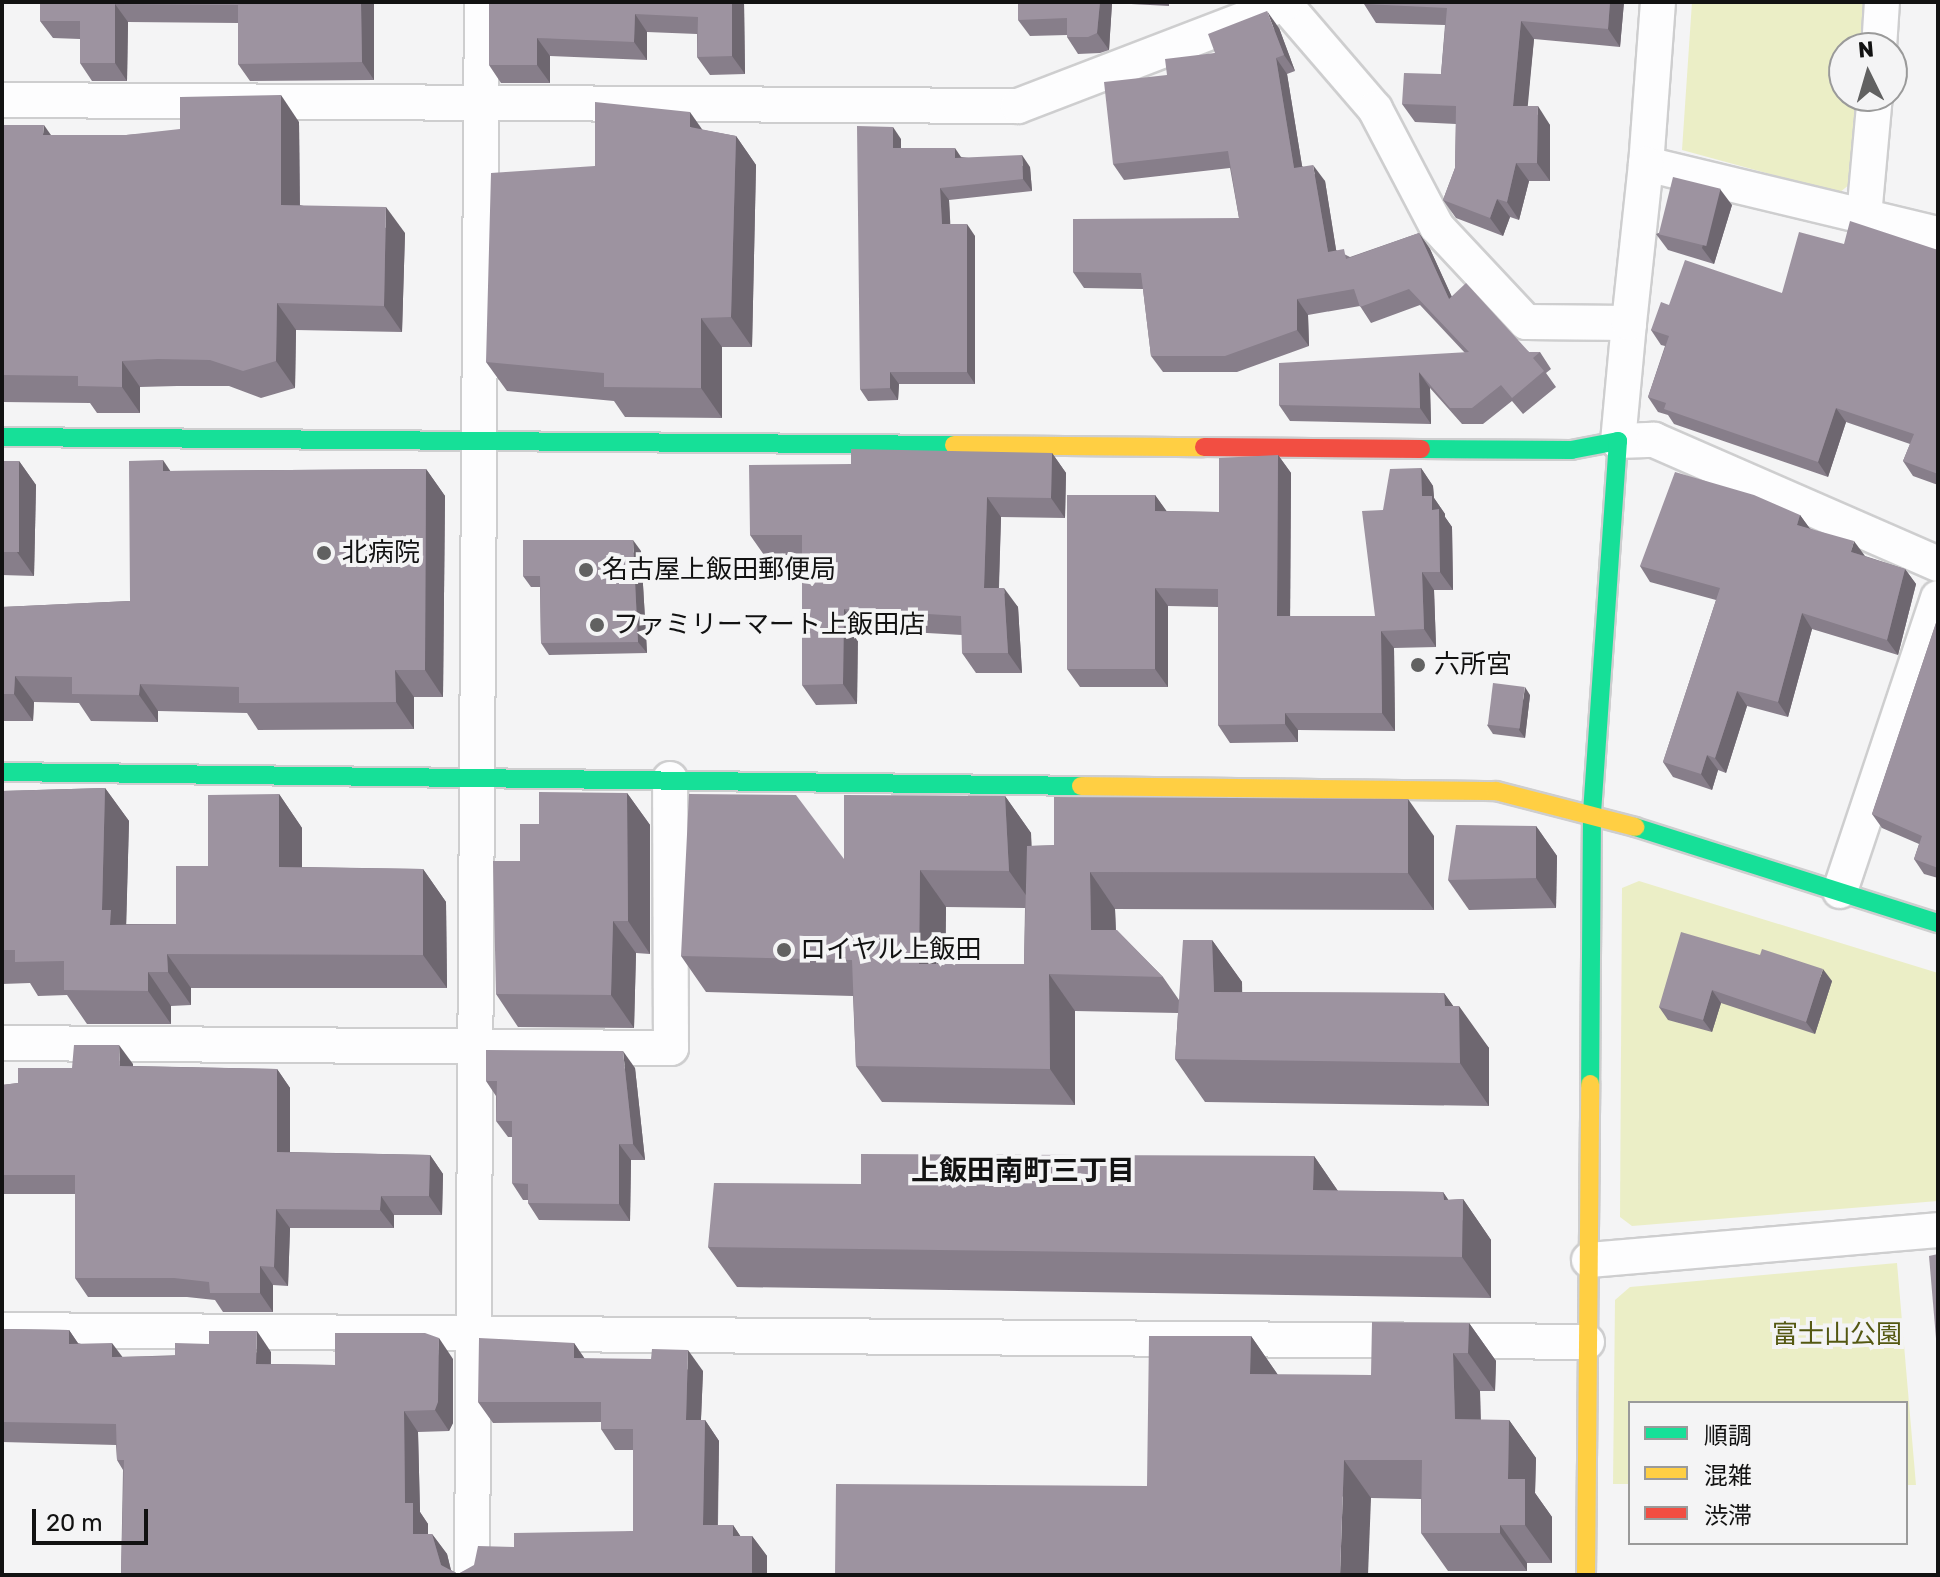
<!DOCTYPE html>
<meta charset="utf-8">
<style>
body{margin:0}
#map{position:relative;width:1940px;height:1577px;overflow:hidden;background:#f4f4f5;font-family:Rubik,"Noto Sans JP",sans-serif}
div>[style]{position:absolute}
.green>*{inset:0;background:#ebeec6}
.roads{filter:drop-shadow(2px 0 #cececf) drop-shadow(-2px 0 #cececf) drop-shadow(0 2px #cececf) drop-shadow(0 -2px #cececf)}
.street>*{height:34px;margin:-17px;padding:0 17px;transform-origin:17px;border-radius:17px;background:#fdfdfe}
.fast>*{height:18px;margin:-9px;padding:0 9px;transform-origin:9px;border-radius:9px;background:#16e098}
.slow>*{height:18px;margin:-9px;padding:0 9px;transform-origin:9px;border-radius:9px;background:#ffcf43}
.jam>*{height:18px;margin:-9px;padding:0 9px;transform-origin:9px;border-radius:9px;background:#f24e42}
.wall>*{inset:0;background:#877e8a}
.shaded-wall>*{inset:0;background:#6e6770}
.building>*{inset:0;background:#9d93a0;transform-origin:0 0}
.dots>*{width:22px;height:22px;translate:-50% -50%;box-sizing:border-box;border:4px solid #f4f4f5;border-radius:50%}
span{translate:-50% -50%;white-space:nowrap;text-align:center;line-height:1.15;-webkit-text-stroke:8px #f4f4f5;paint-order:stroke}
.poi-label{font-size:26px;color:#121212}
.left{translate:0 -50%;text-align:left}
.park-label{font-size:26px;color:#545812}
.neighbourhood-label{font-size:28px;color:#121212;font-weight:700}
.frame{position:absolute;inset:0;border:4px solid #121212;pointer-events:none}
.legend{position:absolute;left:1628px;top:1401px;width:280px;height:144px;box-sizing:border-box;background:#f4f4f5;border:2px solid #9a9a9a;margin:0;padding:10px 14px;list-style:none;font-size:24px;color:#121212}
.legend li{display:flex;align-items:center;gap:16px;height:40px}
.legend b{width:40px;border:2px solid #9a9a9a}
.north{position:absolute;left:1828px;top:32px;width:80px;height:80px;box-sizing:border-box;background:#f4f4f5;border:2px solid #9a9a9a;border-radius:50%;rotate:355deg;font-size:22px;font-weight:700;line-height:32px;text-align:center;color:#121212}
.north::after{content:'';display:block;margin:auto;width:28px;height:36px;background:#616161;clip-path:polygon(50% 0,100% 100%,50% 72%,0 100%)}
.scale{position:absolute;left:32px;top:1509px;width:116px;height:36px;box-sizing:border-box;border:4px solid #121212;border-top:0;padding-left:10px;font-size:24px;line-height:28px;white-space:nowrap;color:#121212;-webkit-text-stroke:6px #f4f4f5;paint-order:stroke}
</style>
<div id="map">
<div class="green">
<i style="clip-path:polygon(1692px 2px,1865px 2px,1861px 48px,1844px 48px,1844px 96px,1857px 96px,1850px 184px,1839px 193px,1682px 150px)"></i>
<i style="clip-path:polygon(1639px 881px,1938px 973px,1938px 1201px,1632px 1226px,1620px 1217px,1622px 888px)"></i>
<i style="clip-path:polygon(1897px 1263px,1916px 1485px,1906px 1485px,1906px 1403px,1630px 1403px,1630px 1484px,1613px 1484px,1615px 1300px,1630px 1287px)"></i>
</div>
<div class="roads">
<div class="street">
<i style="left:1283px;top:2px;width:141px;rotate:49.3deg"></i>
<i style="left:1375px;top:109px;width:133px;rotate:62.3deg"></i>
<i style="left:1437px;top:227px;width:130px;rotate:46.9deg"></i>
<i style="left:1526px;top:322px;width:103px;rotate:0.6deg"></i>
<i style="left:1629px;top:323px;width:119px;rotate:95.3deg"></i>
<i style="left:1618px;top:441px;width:36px;rotate:-2deg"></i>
<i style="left:1654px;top:440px;width:310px;rotate:23.6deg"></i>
<i style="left:1658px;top:2px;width:162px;rotate:94.2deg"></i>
<i style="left:1646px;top:164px;width:300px;rotate:13.5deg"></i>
<i style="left:1879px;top:48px;width:46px;rotate:-86.3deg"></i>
<i style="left:2px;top:100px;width:1016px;rotate:0.34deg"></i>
<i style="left:1018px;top:106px;width:285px;rotate:-21deg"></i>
<i style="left:1864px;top:216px;width:121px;rotate:-84.8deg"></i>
<i style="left:1629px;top:323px;width:160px;rotate:-83.9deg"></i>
<i style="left:1840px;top:891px;width:309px;rotate:-71.5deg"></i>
<i style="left:2px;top:1043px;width:669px;rotate:0.43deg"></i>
<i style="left:671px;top:1048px;width:269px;rotate:-90.2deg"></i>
<i style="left:1589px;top:1260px;width:350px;rotate:-4.9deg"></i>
<i style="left:2px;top:1330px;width:1585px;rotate:0.43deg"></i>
<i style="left:472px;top:1575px;width:1573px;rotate:-89.64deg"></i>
</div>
<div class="fast">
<i style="left:2px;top:437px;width:952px;rotate:0.48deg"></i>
<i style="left:1421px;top:449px;width:150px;rotate:0.4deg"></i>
<i style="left:1571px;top:450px;width:48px;rotate:-10.8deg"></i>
<i style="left:1618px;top:441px;width:373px;rotate:94deg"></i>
<i style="left:1592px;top:813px;width:271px;rotate:90.4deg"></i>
<i style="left:2px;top:772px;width:1079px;rotate:0.74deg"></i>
<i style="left:1635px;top:827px;width:318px;rotate:17.6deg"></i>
</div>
<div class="slow">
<i style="left:954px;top:445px;width:250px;rotate:0.5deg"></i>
<i style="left:1081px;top:786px;width:415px;rotate:0.7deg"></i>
<i style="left:1496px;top:791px;width:144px;rotate:14.5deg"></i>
<i style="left:1586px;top:1575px;width:491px;rotate:-89.5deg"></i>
</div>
<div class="jam">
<i style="left:1204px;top:447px;width:217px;rotate:0.5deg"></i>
</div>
</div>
<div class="wall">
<i style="clip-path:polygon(40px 2px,374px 2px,374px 80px,250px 81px,238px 64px,238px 23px,128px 22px,127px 81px,92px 81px,80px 63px,80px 39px,53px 38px,40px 21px)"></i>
<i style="clip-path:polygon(489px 2px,744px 2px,745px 74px,710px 75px,697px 57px,697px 34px,647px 32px,647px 60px,550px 56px,550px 83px,501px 83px,489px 65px)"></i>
<i style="clip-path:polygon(1018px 2px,1169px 2px,1169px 6px,1112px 3px,1109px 50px,1100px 53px,1078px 54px,1067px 37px,1067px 35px,1030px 36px,1018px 20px)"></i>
<i style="clip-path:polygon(1624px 2px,1620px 47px,1534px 39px,1527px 106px,1550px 125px,1550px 181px,1529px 181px,1519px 220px,1510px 217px,1503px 236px,1456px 218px,1443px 200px,1455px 168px,1456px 124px,1415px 122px,1402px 104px,1441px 74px,1445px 25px,1376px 23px,1364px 4px)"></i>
<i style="clip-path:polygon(1279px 28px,1295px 71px,1287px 74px,1302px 166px,1325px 181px,1336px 250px,1350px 257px,1419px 233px,1430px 249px,1452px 297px,1529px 352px,1540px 352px,1551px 369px,1546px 373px,1556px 387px,1523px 414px,1512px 401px,1483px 424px,1462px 424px,1430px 388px,1431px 424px,1290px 421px,1279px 405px,1465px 353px,1420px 305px,1371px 323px,1360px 306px,1308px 315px,1309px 346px,1237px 372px,1163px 372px,1151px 356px,1143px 289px,1084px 288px,1073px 272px,1239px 218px,1230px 168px,1124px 180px,1113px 164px,1167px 75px,1215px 53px)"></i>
<i style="clip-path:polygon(299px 122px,300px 205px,405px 233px,402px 332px,296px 330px,295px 388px,261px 398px,229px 386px,177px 386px,140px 387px,140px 413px,97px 413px,90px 403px,2px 402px,2px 125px,51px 135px,126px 135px)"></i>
<i style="clip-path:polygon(703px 130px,736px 136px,756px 165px,752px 347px,722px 347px,722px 418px,625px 417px,614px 401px,507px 391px,486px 362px,595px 166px)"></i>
<i style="clip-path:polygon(901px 139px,901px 148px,1030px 167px,1032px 191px,949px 200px,950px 224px,975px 236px,975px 384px,899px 384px,898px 400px,868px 401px,860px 389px)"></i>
<i style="clip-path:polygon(1732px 205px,1714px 264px,1668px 250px,1656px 234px)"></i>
<i style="clip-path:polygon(1844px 244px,1938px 250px,1938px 485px,1913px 476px,1903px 461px,1910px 444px,1846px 422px,1828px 477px,1674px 424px,1668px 415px,1658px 412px,1648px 397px,1665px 346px,1661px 345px,1651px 330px,1669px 305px,1782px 293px)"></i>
<i style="clip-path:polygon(1052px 453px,1066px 473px,1065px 518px,1001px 517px,999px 588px,1018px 607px,1022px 673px,976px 673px,962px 653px,962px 635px,858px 629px,857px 704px,816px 705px,802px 685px,802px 555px,764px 555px,750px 535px,851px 464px)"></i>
<i style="clip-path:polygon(1278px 455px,1291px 473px,1290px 616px,1375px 616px,1383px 510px,1421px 468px,1433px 486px,1434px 498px,1445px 514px,1445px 517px,1452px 527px,1453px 590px,1434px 590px,1436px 647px,1394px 648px,1395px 731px,1298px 730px,1298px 742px,1230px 743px,1218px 725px,1218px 607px,1168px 606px,1168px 687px,1080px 687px,1067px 669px,1155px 495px,1166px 511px,1219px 512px)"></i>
<i style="clip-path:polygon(2px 461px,19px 461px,36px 485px,34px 576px,2px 575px)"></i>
<i style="clip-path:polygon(426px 469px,445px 496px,443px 697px,414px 697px,414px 729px,258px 730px,247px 713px,158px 711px,158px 722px,91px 721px,79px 703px,34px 702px,33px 721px,2px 721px,2px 607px,130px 601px,170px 471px)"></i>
<i style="clip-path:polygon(1800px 515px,1809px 528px,1865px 556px,1905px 569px,1916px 584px,1898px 655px,1812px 629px,1788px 717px,1747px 706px,1726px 773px,1718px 770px,1712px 790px,1673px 777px,1663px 762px,1716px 600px,1650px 582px,1640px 566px)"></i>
<i style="clip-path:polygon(641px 551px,647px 653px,549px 655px,541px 643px,540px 587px,531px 587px,523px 576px)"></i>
<i style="clip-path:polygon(1938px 617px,1938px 878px,1924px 874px,1914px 859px,1919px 844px,1882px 828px,1872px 814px)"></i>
<i style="clip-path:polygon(1530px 695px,1525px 738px,1493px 734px,1487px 725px)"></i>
<i style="clip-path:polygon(105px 788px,129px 821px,126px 924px,176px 924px,208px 866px,279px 794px,302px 828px,302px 867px,423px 869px,446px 902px,447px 988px,191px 988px,191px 1005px,171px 1006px,171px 1024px,87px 1024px,67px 995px,38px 996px,30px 983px,2px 984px,2px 791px)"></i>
<i style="clip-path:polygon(627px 793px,650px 825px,650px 954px,636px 953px,634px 1028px,518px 1027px,496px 994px,520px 861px,539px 824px)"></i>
<i style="clip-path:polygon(evenodd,1005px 796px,1031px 833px,1031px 846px,1434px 836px,1434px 910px,1115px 909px,1116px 930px,1163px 977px,1179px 1000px,1212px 940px,1242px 982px,1242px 992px,1444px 993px,1453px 1006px,1489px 1048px,1489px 1106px,1205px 1102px,1175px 1059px,1178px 1013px,1075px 1011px,1075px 1105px,882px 1102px,856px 1066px,853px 996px,706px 992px,681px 956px,844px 859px,1005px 796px,946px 907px,1025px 908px,1024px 964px,945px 964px,946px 907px)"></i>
<i style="clip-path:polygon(1536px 826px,1557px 856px,1556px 908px,1469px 910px,1448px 880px)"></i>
<i style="clip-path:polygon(1760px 955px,1832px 981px,1815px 1034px,1721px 1003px,1712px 1032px,1668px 1020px,1659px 1007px)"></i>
<i style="clip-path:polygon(133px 1064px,133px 1066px,277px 1069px,290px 1088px,290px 1152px,430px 1155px,443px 1174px,442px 1215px,394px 1215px,394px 1228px,290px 1228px,288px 1286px,273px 1285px,273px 1312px,223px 1312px,215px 1300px,187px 1297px,88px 1297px,75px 1278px,75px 1194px,2px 1194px,2px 1085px,18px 1083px,72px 1068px)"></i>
<i style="clip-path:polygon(635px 1068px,645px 1160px,631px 1160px,630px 1221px,539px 1220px,528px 1203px,528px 1200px,523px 1200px,512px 1183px,512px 1137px,508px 1137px,496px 1121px,496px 1096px,486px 1081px)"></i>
<i style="clip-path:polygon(1314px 1156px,1338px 1191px,1443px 1192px,1448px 1200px,1463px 1199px,1491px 1240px,1491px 1298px,737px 1287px,708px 1247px,861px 1184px)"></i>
<i style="clip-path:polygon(1469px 1323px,1496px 1361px,1495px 1391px,1480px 1391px,1481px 1420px,1509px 1420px,1536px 1458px,1535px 1493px,1552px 1517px,1552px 1563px,1527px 1563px,1527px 1571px,1448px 1571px,1421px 1533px,1421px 1499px,1371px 1498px,1147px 1486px,1251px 1336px,1278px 1375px,1371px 1375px)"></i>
<i style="clip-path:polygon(2px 1329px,69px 1330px,78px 1343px,122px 1357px,271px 1352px,271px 1364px,335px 1365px,453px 1359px,453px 1423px,449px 1431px,418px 1432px,420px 1512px,428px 1524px,428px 1534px,432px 1534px,447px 1554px,451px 1570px,458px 1574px,514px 1547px,633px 1531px,633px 1450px,615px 1450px,601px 1429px,601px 1422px,493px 1423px,478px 1402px,574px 1343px,585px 1359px,703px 1371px,701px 1420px,705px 1420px,719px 1441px,718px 1525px,733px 1525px,740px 1536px,752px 1536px,767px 1556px,767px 1575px,121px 1575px,123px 1470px,117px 1460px,116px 1445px,2px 1442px)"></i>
</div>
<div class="shaded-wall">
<i style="clip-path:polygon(361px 2px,374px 2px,374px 80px,362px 62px)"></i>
<i style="clip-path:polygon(732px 2px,744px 2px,745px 74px,732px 56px)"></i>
<i style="clip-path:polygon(1100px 2px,1111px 2px,1112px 3px,1109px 50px,1097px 33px)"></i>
<i style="clip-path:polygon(1610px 2px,1624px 2px,1620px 47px,1608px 29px)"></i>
<i style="clip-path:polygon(115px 4px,128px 22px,127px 81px,115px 63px)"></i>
<i style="clip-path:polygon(1267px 11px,1279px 28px,1295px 71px,1284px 55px)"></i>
<i style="clip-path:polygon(635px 14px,647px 32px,647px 60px,634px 42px)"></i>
<i style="clip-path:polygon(1521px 21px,1534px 39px,1526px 125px,1513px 106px)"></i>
<i style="clip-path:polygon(537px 38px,550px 56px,550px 83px,537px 65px)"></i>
<i style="clip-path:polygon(1276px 58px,1287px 74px,1305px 184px,1294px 168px)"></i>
<i style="clip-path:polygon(281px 95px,299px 122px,300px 231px,281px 205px)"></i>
<i style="clip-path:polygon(1538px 106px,1550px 125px,1550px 181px,1537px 163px)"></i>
<i style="clip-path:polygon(690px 112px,711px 142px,690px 127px)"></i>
<i style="clip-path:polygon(44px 125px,62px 151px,43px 135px)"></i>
<i style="clip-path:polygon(893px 127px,901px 139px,901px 160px,893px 148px)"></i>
<i style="clip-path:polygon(736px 136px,756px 165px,752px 347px,731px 317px)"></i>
<i style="clip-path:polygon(955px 148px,963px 160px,955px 158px)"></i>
<i style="clip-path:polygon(1022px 155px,1030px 167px,1032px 191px,1023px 179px)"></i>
<i style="clip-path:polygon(1516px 163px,1529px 181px,1519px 220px,1507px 202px)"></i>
<i style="clip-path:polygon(1313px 165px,1325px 181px,1339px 268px,1328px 252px)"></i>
<i style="clip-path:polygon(940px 188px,949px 200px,951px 236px,942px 224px)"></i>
<i style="clip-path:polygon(1720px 189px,1732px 205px,1714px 264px,1702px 248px)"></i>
<i style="clip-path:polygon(1497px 199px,1510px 217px,1503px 236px,1490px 218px)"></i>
<i style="clip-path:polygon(386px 207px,405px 233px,402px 332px,384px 306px)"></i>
<i style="clip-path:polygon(967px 224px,975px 236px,975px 384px,967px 372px)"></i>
<i style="clip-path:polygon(1419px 233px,1430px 249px,1460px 315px,1449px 299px)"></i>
<i style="clip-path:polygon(1297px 299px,1308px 315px,1309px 346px,1297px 330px)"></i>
<i style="clip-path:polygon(277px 303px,296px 330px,295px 388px,276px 361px)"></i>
<i style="clip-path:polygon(701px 318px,722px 347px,722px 418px,701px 388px)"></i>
<i style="clip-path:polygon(122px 361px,140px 387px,140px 413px,122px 387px)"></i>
<i style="clip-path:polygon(890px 372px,899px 384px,898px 400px,890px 388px)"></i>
<i style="clip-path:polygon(1419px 372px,1430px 388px,1431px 424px,1420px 408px)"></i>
<i style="clip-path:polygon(1836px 408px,1846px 422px,1828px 477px,1818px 462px)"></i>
<i style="clip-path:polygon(1052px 453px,1066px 473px,1065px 518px,1051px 498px)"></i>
<i style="clip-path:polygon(1278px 455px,1291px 473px,1290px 634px,1277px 616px)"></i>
<i style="clip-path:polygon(163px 460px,181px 487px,163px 471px)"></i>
<i style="clip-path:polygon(19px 461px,36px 485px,34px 576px,17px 552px)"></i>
<i style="clip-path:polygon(1421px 468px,1433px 486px,1434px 498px,1445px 514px,1445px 517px,1452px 527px,1453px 590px,1440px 572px,1422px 496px)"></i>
<i style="clip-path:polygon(426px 469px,445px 496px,443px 697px,425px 670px)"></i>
<i style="clip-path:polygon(1155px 495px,1168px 513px,1155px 511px)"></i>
<i style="clip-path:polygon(987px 497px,1001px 517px,998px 608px,984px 588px)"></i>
<i style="clip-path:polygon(1800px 515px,1811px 530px,1797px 525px)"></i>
<i style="clip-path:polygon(633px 540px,641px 551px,647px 653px,638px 642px)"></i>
<i style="clip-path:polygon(1854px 541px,1865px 556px,1851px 552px)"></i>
<i style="clip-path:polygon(1905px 569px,1916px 584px,1898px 655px,1887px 640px)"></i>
<i style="clip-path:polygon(1422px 572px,1434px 590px,1436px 647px,1424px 629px)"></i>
<i style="clip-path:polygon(1004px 588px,1018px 607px,1022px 673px,1008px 653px)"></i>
<i style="clip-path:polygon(1155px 588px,1168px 606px,1168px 687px,1155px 669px)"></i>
<i style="clip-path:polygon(844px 609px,858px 629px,857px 704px,843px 684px)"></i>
<i style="clip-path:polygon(1802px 613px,1812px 629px,1788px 717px,1778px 702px)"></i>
<i style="clip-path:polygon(1381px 631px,1394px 648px,1395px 731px,1382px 713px)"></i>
<i style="clip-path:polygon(395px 670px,414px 697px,414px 729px,396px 702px)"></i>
<i style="clip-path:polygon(15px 676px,34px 702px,33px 721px,14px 694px)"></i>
<i style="clip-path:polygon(140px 684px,158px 711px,158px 722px,139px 695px)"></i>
<i style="clip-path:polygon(1525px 687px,1530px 695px,1525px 738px,1519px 730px)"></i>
<i style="clip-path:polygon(1737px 691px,1747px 706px,1726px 773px,1715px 758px)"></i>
<i style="clip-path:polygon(1285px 713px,1298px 730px,1298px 742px,1285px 724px)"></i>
<i style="clip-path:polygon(1707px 755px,1718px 770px,1712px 790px,1701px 774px)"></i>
<i style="clip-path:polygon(105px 788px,129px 821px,126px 932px,110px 925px,102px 910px)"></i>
<i style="clip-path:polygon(627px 793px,650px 825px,650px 954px,628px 921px)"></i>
<i style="clip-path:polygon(279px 794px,302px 828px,302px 901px,279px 867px)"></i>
<i style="clip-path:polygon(1005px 796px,1031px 833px,1035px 908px,1009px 871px)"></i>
<i style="clip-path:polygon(1408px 799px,1434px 836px,1434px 910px,1408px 873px)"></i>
<i style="clip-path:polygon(1536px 826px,1557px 856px,1556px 908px,1536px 878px)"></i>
<i style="clip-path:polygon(423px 869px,446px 902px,447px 988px,423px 955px)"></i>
<i style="clip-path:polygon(920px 870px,946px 907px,945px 1000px,919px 964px)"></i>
<i style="clip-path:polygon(1090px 872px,1115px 909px,1117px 967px,1091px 930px)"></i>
<i style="clip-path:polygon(613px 921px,636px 953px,634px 1028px,611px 995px)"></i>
<i style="clip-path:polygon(1212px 940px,1242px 982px,1243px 1034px,1214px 992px)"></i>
<i style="clip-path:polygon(167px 954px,191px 988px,191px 1005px,168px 972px)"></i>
<i style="clip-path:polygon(1823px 969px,1832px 981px,1815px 1034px,1806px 1022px)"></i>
<i style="clip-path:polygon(148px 972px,171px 1006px,171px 1024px,148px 991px)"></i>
<i style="clip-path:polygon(1049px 974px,1075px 1011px,1075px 1105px,1050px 1069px)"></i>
<i style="clip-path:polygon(1712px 990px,1721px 1003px,1712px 1032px,1703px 1020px)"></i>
<i style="clip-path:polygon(1444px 993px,1459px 1014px,1459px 1006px,1489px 1048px,1489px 1106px,1460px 1063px,1445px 1006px)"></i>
<i style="clip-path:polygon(119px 1045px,133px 1064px,133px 1085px,120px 1066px)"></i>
<i style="clip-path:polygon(623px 1051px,635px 1068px,645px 1160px,633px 1144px)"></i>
<i style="clip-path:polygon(277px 1069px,290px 1088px,290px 1171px,277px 1152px)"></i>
<i style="clip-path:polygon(619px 1144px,631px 1160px,630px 1221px,619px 1204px)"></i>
<i style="clip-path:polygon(430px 1155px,443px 1174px,442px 1215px,429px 1196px)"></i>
<i style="clip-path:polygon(1314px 1156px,1342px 1197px,1313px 1190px)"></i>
<i style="clip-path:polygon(1443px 1192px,1463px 1221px,1463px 1199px,1491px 1240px,1491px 1298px,1462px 1257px,1444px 1200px)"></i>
<i style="clip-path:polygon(381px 1196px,394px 1215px,394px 1228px,380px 1210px)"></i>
<i style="clip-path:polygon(276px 1209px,290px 1228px,288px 1286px,274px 1267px)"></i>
<i style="clip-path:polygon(260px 1266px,273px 1285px,273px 1312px,260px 1293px)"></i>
<i style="clip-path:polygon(1469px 1323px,1496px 1361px,1495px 1391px,1468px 1353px)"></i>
<i style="clip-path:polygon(69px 1330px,83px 1351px,69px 1344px)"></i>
<i style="clip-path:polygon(257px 1331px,271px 1352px,270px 1385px,256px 1364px)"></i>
<i style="clip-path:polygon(1251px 1336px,1278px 1375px,1250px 1374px)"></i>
<i style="clip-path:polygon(439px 1338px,453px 1359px,453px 1423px,449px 1431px,435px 1410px)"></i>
<i style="clip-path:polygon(112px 1343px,127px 1363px,112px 1357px)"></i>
<i style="clip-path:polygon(574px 1343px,588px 1364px,574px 1358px)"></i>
<i style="clip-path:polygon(688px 1350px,703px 1371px,700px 1441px,686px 1420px)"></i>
<i style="clip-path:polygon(1453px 1353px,1480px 1391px,1481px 1458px,1455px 1419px)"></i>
<i style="clip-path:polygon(404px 1411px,418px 1432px,420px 1512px,428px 1524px,428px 1555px,413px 1534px,405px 1503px)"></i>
<i style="clip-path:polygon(705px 1420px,719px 1441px,717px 1546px,703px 1525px)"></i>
<i style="clip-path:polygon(1509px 1420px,1536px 1458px,1535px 1493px,1552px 1517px,1552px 1563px,1525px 1525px,1508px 1479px)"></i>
<i style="clip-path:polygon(1344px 1460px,1371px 1498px,1368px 1575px,1340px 1575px)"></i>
<i style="clip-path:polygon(733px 1525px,747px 1546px,733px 1536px)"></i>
<i style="clip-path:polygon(1500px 1525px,1527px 1563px,1527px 1571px,1500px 1533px)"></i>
<i style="clip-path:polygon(432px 1534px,447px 1554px,452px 1575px,441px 1565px)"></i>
<i style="clip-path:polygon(752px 1536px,767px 1556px,767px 1575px,752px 1575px)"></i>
</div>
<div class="building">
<i style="clip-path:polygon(40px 2px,361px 2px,362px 62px,238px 64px,238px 5px,115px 4px,115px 63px,80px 63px,80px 21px,40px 21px)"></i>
<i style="clip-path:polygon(489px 2px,732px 2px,732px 56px,697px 57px,698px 17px,635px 14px,634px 42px,537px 38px,537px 65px,489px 65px)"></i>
<i style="clip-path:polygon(1018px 2px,1100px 2px,1097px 33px,1088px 37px,1067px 37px,1067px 18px,1018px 20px)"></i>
<i style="clip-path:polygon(1364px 2px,1610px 2px,1608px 29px,1521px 21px,1513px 106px,1538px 106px,1537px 163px,1516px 163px,1507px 202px,1497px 199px,1490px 218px,1443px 200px,1455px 168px,1456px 106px,1402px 104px,1404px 73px,1441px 74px,1447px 8px,1364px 4px)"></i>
<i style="clip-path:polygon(1267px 11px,1284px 55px,1276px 58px,1294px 168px,1313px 165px,1328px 252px,1344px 249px,1346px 259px,1419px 233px,1449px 299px,1466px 283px,1529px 352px,1540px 352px,1533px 358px,1544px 371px,1512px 398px,1501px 385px,1472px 408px,1450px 408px,1419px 372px,1420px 408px,1279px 405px,1279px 363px,1469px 352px,1409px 289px,1360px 307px,1354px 289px,1297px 299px,1297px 330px,1225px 356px,1151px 356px,1141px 273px,1073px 272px,1073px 219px,1239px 218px,1228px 151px,1113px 164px,1104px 82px,1167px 75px,1165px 59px,1215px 53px,1208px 34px)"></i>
<i style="clip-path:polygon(281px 95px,281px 205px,386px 207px,384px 306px,277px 303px,276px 361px,243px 371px,210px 360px,158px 359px,122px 361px,122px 387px,78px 386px,78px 376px,2px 375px,2px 125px,44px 125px,43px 135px,126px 135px,180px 129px,180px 97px)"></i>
<i style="clip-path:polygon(595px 102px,690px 112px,690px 127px,736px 136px,731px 317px,701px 318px,701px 388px,604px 387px,604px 373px,486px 362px,491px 173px,595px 166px)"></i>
<i style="clip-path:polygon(857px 126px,893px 127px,893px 148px,955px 148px,955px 158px,1022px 155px,1023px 179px,940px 188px,942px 224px,967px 224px,967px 372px,890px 372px,890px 388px,860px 389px)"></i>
<i style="left:1673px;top:177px;width:49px;height:59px;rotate:14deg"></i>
<i style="clip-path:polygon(1850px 221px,1938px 250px,1938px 474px,1903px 461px,1914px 434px,1836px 408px,1818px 462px,1664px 409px,1666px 403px,1648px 397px,1669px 336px,1651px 330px,1661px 302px,1669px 305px,1685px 260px,1782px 293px,1799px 232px,1844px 244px)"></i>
<i style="clip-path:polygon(851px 449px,1052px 453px,1051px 498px,987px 497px,984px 588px,1004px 588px,1008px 653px,962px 653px,961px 616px,844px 609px,843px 684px,802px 685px,802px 535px,750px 535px,749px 465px,851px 464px)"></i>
<i style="clip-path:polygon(1278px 455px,1277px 616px,1375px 616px,1362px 511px,1383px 510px,1390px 469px,1421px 468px,1422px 496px,1432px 496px,1432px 510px,1439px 509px,1440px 572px,1422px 572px,1424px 629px,1381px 631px,1382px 713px,1285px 713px,1285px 724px,1218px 725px,1218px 589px,1155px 588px,1155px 669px,1067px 669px,1067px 495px,1155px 495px,1155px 511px,1219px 512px,1219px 458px)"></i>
<i style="clip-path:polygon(163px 460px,163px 471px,426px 469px,425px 670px,395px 670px,396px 702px,239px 703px,239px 687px,140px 684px,139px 695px,72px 694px,72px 677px,15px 676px,14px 694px,2px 694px,2px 607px,130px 601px,129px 461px)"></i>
<i style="left:2px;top:461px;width:17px;height:91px"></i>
<i style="clip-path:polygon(1675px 472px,1754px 495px,1800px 515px,1797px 525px,1854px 541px,1851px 552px,1905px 569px,1887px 640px,1802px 613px,1778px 702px,1737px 691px,1715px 758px,1707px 755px,1701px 774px,1663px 762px,1720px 588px,1640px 566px)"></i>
<i style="clip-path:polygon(523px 540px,633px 540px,638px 642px,541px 643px,540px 576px,523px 576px)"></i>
<i style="clip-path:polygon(1938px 617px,1938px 868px,1914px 859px,1922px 836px,1872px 814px)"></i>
<i style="left:1493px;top:683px;width:32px;height:42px;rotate:7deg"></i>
<i style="clip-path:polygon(105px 788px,102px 910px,111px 910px,110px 925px,176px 924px,176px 866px,208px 866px,208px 795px,279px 794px,279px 867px,423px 869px,423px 955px,167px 954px,168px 972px,148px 972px,148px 991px,64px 990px,64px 961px,15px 962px,15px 950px,2px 950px,2px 791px)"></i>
<i style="clip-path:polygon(539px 792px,627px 793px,628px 921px,613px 921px,611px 995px,496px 994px,493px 861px,520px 861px,520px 824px,539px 824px)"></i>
<i style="clip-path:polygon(689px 794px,796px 795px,844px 859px,844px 795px,1005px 796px,1009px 871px,920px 870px,919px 964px,1024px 964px,1027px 846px,1054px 845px,1054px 797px,1408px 799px,1408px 873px,1090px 872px,1091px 930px,1117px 930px,1163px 977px,1049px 974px,1050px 1069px,856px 1066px,852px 960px,681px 956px)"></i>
<i style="clip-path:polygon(1456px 825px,1536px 826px,1536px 878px,1448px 880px)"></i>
<i style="clip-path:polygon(1681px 932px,1760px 955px,1762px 949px,1823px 969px,1806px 1022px,1712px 990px,1703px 1020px,1659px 1007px)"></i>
<i style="clip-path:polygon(1183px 940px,1212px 940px,1214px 992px,1444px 993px,1445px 1006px,1459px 1006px,1460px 1063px,1175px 1059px)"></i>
<i style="clip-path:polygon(74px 1045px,119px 1045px,120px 1066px,277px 1069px,277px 1152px,430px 1155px,429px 1196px,381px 1196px,380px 1210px,276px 1209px,274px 1267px,260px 1266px,260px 1293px,210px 1293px,209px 1282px,174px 1278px,75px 1278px,75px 1175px,2px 1175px,2px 1085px,18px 1083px,18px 1068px,72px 1068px)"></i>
<i style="clip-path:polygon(486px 1050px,623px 1051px,633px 1144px,619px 1144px,619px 1204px,528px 1203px,528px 1184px,512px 1183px,512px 1121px,496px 1121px,497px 1081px,486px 1081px)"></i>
<i style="clip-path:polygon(861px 1154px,1314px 1156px,1313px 1190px,1443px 1192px,1444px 1200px,1463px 1199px,1462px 1257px,708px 1247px,714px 1183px,861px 1184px)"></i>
<i style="clip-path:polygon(1938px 1254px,1938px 1362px,1929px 1256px)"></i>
<i style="clip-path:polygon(1372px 1322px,1469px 1323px,1468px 1353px,1453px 1353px,1455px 1419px,1509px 1420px,1508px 1479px,1525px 1479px,1525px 1525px,1500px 1525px,1500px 1533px,1421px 1533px,1422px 1460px,1344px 1460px,1340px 1575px,835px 1575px,836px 1484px,1147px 1486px,1149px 1336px,1251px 1336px,1250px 1374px,1371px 1375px)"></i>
<i style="clip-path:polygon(2px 1329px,69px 1330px,69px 1344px,112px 1343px,112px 1357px,175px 1356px,175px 1343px,209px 1344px,209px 1331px,257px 1331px,256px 1364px,335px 1365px,335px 1333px,425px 1333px,439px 1338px,438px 1402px,435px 1410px,404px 1411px,405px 1503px,413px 1503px,413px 1534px,432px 1534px,441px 1565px,458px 1574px,474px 1565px,478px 1546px,514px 1547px,514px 1533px,633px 1531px,633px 1429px,601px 1429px,601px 1402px,478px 1402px,479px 1338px,574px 1343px,574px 1358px,651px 1359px,652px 1349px,688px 1350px,686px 1420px,705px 1420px,703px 1525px,733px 1525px,733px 1536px,752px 1536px,752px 1575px,708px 1575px,708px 1574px,630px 1575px,121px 1575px,124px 1460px,117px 1460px,116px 1424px,2px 1422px)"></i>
</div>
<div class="dots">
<i style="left:324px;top:553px;background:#616161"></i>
<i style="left:586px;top:570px;background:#616161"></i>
<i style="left:597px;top:625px;background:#616161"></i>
<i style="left:1418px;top:665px;background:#616161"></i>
<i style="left:784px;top:950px;background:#616161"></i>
</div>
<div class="poi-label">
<span class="left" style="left:342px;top:553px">北病院</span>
<span class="left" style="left:602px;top:570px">名古屋上飯田郵便局</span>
<span class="left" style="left:613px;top:625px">ファミリーマート上飯田店</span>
<span class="left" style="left:1434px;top:665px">六所宮</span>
<span class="left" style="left:800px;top:950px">ロイヤル上飯田</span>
</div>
<div class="park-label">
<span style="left:1837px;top:1335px">富士山公園</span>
</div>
<div class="neighbourhood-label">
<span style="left:1023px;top:1171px">上飯田南町三丁目</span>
</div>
<div class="frame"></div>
<ul class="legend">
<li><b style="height:10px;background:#16e098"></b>順調</li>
<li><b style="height:10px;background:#ffcf43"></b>混雑</li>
<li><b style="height:10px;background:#f24e42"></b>渋滞</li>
</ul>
<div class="north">N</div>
<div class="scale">20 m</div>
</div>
